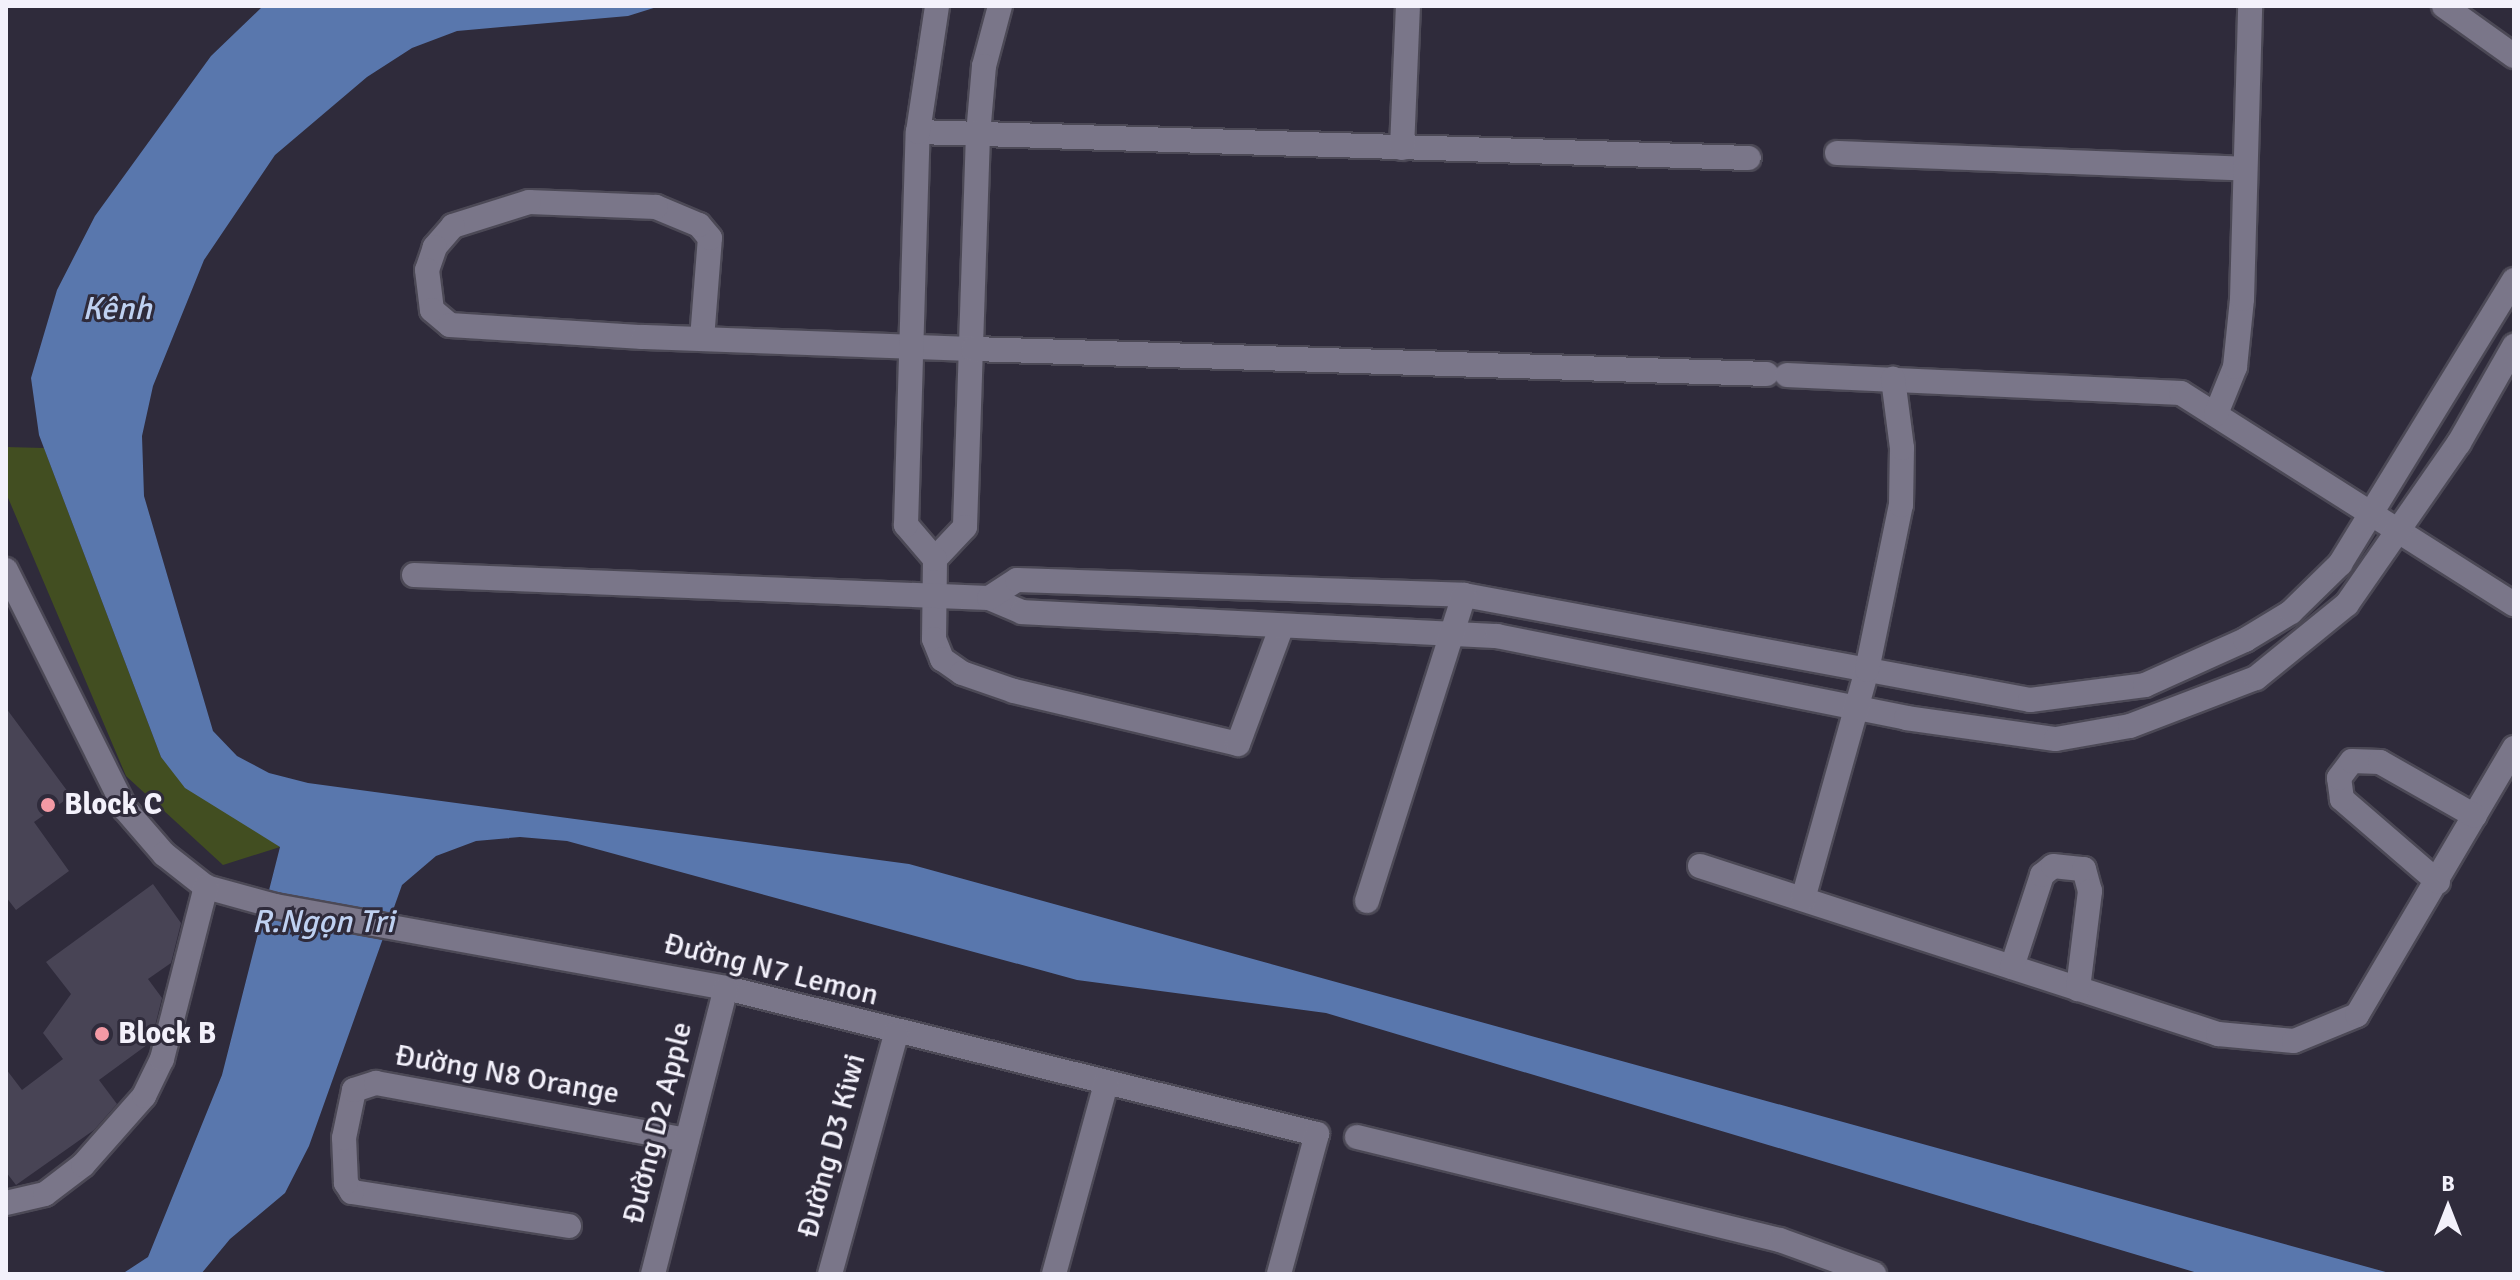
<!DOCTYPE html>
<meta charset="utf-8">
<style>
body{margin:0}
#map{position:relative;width:2520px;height:1280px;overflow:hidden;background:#2f2b3b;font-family:Signika,sans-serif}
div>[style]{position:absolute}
.green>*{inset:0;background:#424e21}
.water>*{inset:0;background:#5977ad}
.building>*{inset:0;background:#484455}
.roads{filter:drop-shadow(2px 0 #4c4956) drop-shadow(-2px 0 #4c4956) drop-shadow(0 2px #4c4956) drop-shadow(0 -2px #4c4956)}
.minor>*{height:24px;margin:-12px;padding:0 12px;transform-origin:12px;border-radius:12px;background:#7a7689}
.dots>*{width:22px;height:22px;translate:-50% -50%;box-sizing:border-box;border:4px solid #2f2b3b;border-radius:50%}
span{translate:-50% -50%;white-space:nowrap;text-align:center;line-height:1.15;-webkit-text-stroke:6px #2f2b3b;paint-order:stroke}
.poi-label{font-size:30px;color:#f3f1fb;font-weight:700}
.left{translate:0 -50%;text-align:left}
.street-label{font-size:30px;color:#f3f1fb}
.water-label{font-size:32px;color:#bfd1f1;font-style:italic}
.frame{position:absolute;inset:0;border:8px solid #f3f1fb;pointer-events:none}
.north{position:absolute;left:2408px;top:1168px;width:80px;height:80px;-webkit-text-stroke:6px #2f2b3b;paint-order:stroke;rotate:0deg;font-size:22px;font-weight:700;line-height:32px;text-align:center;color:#f3f1fb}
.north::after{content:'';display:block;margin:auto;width:28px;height:36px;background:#f3f1fb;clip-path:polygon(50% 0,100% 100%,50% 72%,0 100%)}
</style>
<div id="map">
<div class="green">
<i style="clip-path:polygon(6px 447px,44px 448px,161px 757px,280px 847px,223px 865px,126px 776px,6px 493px)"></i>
</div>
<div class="water">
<i style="clip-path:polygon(263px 6px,660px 6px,628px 16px,457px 31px,412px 48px,367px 77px,275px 155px,204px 260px,153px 386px,142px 436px,144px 496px,213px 731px,237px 756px,269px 773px,308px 783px,909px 864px,2393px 1274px,2201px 1274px,1326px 1013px,1077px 980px,567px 841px,520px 837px,476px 841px,436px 856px,402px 885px,309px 1146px,285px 1193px,230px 1239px,201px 1274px,122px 1274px,148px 1257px,222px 1075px,280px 847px,185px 788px,161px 757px,39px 435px,31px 378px,57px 290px,95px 216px,211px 56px)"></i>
</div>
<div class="building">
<i style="clip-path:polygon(6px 708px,71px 796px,34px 822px,69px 871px,16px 910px,6px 897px)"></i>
<i style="clip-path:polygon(153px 884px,181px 923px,171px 963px,148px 979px,162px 998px,151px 1042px,99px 1080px,117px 1104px,94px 1130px,16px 1185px,6px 1172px,6px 1069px,22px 1090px,63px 1059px,43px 1033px,71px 994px,46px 962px)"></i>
</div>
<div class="roads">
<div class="minor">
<i style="left:1000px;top:6px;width:62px;rotate:104.9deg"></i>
<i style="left:984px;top:66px;width:68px;rotate:95deg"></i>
<i style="left:978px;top:134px;width:393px;rotate:91.9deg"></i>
<i style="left:965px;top:527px;width:44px;rotate:133.2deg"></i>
<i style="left:935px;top:559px;width:80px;rotate:90.7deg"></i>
<i style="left:934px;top:639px;width:22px;rotate:68deg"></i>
<i style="left:942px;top:659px;width:24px;rotate:35deg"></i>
<i style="left:962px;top:673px;width:55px;rotate:19.1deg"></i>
<i style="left:1014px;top:691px;width:230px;rotate:13.3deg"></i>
<i style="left:1238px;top:744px;width:126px;rotate:-69.6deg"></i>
<i style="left:2444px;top:6px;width:86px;rotate:35.5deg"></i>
<i style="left:918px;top:132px;width:831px;rotate:1.79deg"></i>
<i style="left:1402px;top:148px;width:142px;rotate:-87.6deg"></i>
<i style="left:1837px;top:153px;width:408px;rotate:2.2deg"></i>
<i style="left:702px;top:339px;width:101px;rotate:-85.5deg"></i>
<i style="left:710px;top:238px;width:17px;rotate:-130deg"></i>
<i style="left:699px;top:225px;width:47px;rotate:-157.3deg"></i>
<i style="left:656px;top:207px;width:127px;rotate:-177.7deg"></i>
<i style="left:529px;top:202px;width:80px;rotate:162.5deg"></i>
<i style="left:453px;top:226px;width:28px;rotate:131deg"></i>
<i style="left:435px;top:247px;width:24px;rotate:109deg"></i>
<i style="left:427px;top:270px;width:40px;rotate:82.9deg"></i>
<i style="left:432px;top:310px;width:23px;rotate:40deg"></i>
<i style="left:450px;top:325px;width:193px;rotate:3.6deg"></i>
<i style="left:643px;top:337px;width:330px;rotate:2.1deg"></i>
<i style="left:973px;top:349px;width:794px;rotate:1.8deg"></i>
<i style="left:1787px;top:375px;width:394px;rotate:2.6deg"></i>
<i style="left:2181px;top:393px;width:394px;rotate:32.4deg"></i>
<i style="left:2216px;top:414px;width:51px;rotate:-68deg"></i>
<i style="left:2235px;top:367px;width:68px;rotate:-84.1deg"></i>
<i style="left:2242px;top:299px;width:293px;rotate:-88.4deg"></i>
<i style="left:935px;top:559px;width:45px;rotate:-130.5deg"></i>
<i style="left:906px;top:525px;width:393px;rotate:-88.3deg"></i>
<i style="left:918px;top:132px;width:127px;rotate:-81.4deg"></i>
<i style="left:6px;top:570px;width:267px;rotate:63.5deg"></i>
<i style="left:125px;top:809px;width:60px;rotate:49.1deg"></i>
<i style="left:164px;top:854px;width:53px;rotate:38.2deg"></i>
<i style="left:206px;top:887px;width:72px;rotate:15.4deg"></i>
<i style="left:275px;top:906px;width:458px;rotate:10.3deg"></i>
<i style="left:726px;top:988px;width:609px;rotate:13.88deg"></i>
<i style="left:1317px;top:1134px;width:145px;rotate:105.2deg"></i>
<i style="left:414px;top:575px;width:575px;rotate:2.29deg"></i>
<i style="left:989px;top:598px;width:36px;rotate:23deg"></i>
<i style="left:1022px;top:612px;width:476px;rotate:2.9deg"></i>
<i style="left:1497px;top:636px;width:417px;rotate:11.3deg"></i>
<i style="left:1906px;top:718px;width:151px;rotate:8deg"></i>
<i style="left:2056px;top:739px;width:75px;rotate:-10deg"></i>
<i style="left:2130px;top:726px;width:135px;rotate:-20.9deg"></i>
<i style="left:2256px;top:678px;width:117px;rotate:-39.1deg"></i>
<i style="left:2347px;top:604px;width:196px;rotate:-55.2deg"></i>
<i style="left:2459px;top:443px;width:112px;rotate:-60.4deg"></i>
<i style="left:989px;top:598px;width:33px;rotate:-33deg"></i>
<i style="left:1017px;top:580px;width:447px;rotate:1.9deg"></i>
<i style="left:1464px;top:595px;width:576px;rotate:10.51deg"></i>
<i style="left:2030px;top:700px;width:116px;rotate:-7.4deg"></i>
<i style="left:2145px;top:685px;width:110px;rotate:-24.2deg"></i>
<i style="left:2245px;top:640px;width:54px;rotate:-31.3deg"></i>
<i style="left:2291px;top:612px;width:69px;rotate:-44.4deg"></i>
<i style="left:2340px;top:564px;width:333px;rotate:-58.5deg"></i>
<i style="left:1700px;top:866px;width:545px;rotate:17.97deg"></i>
<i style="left:2218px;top:1034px;width:76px;rotate:5.3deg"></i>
<i style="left:2294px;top:1041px;width:68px;rotate:-22.4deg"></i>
<i style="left:2357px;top:1015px;width:310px;rotate:-59.5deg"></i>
<i style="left:2438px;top:882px;width:127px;rotate:-139.2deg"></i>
<i style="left:2342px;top:799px;width:21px;rotate:-98deg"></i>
<i style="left:2339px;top:778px;width:21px;rotate:-53deg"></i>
<i style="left:2352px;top:761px;width:28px;rotate:2deg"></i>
<i style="left:2380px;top:762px;width:109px;rotate:29.6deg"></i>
<i style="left:1803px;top:899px;width:238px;rotate:-74.4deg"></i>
<i style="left:1867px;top:670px;width:168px;rotate:-78.4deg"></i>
<i style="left:1901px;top:505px;width:57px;rotate:-89deg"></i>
<i style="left:1902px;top:448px;width:70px;rotate:-97.4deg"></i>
<i style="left:1367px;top:901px;width:321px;rotate:-72.4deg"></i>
<i style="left:2012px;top:967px;width:97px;rotate:-71.9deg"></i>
<i style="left:2042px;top:875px;width:14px;rotate:-39deg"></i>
<i style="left:2053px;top:866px;width:31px;rotate:6deg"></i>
<i style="left:2084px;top:869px;width:23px;rotate:75deg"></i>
<i style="left:2090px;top:891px;width:99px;rotate:97deg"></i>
<i style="left:1357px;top:1137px;width:435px;rotate:13.7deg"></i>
<i style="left:1780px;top:1240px;width:100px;rotate:19.9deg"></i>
<i style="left:6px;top:1203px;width:40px;rotate:-13deg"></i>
<i style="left:45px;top:1194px;width:48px;rotate:-37.3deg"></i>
<i style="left:83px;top:1165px;width:92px;rotate:-48.5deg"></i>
<i style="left:144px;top:1096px;width:41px;rotate:-64.1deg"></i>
<i style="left:162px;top:1059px;width:178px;rotate:-75.7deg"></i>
<i style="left:569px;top:1226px;width:220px;rotate:-171.1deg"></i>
<i style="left:352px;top:1192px;width:11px;rotate:-124deg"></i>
<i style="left:346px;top:1183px;width:45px;rotate:-92.5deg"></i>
<i style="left:344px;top:1138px;width:49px;rotate:-78.2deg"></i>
<i style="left:354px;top:1090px;width:23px;rotate:-18deg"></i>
<i style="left:376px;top:1083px;width:316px;rotate:10.4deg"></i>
<i style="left:653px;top:1274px;width:295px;rotate:-75.7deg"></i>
<i style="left:830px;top:1274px;width:249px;rotate:-74.6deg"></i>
<i style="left:1054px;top:1274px;width:197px;rotate:-74.7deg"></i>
</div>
</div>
<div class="dots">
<i style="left:48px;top:805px;background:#f49aa5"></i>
<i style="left:102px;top:1034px;background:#f49aa5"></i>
</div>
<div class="poi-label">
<span class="left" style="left:64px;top:805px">Block C</span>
<span class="left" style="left:118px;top:1034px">Block B</span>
</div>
<div class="street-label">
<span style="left:771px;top:970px;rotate:14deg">Đường N7 Lemon</span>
<span style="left:507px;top:1075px;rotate:10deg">Đường N8 Orange</span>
<span style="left:658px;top:1123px;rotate:-76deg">Đường D2 Apple</span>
<span style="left:832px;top:1146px;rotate:-75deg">Đường D3 Kiwi</span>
</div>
<div class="water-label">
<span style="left:117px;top:309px">Kênh</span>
<span style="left:323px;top:922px">R.Ngọn Tri</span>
</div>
<div class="frame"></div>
<div class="north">B</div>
</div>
